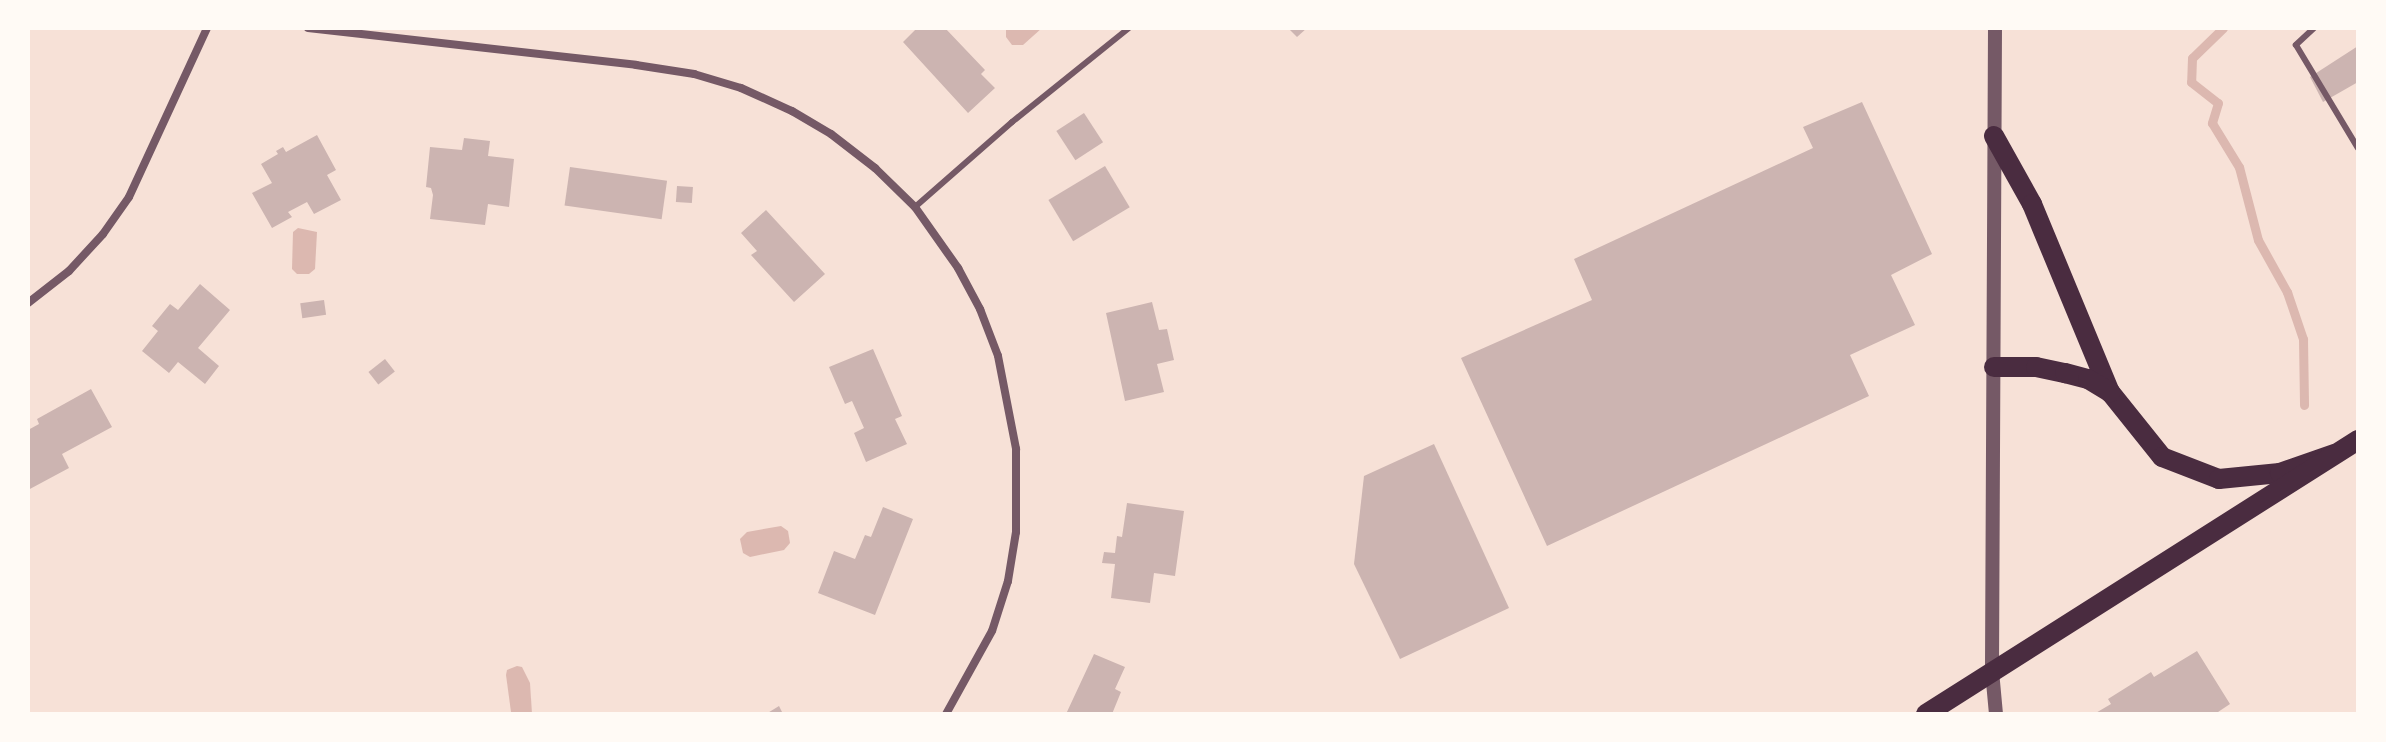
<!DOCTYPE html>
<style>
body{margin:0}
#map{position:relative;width:2386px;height:742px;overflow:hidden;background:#f7e1d7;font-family:"Titillium Web",sans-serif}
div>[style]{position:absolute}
.water>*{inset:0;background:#dcb8b0}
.stream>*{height:9px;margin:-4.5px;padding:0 4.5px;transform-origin:4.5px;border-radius:4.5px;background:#dcb8b0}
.building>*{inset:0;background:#ccb4b1;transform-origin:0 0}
.service>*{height:6px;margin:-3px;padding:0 3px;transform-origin:3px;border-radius:3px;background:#755966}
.minor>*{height:8px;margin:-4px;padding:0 4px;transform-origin:4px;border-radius:4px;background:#755966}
.tertiary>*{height:14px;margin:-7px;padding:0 7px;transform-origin:7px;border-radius:7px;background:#755966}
.primary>*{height:20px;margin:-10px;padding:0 10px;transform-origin:10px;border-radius:10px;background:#4a2c40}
span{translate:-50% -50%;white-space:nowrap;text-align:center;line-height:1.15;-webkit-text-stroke:7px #fffaf5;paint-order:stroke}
.frame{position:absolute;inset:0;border:30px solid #fffaf5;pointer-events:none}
</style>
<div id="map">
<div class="water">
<i style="clip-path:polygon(1006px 28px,1042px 28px,1023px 45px,1012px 45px,1006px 37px)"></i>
<i style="clip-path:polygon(298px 228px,317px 232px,315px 269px,309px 274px,297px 274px,292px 269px,293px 232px)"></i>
<i style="clip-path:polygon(781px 526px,788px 531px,790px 543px,784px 550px,750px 557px,743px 553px,740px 539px,747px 532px)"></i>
<i style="clip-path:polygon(517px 666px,522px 667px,530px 683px,532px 714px,511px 712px,506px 675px,507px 670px)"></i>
</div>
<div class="stream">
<i style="left:2223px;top:28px;width:43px;rotate:135.9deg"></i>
<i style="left:2192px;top:58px;width:24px;rotate:92deg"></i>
<i style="left:2191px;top:82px;width:34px;rotate:38deg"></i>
<i style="left:2218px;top:103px;width:21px;rotate:107deg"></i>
<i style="left:2212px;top:123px;width:52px;rotate:58.5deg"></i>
<i style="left:2239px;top:167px;width:75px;rotate:75.4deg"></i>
<i style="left:2258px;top:240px;width:60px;rotate:60.9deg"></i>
<i style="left:2287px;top:292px;width:50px;rotate:71.2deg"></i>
<i style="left:2303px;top:339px;width:66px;rotate:89.1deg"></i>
</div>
<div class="building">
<i style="clip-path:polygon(917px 28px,945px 28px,985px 70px,981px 74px,995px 88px,968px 113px,903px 42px)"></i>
<i style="clip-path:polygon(1288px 28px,1307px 28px,1297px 37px)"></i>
<i style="clip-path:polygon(2358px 46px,2358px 82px,2323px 102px,2310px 77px)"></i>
<i style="clip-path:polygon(1862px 102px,1932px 254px,1891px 275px,1915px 325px,1850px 355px,1869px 396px,1547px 546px,1461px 358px,1592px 300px,1574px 259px,1813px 148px,1803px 127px)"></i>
<i style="left:1084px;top:113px;width:35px;height:33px;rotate:57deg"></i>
<i style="clip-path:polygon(317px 135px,336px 170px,327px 175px,341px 200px,314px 214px,307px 202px,288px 212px,292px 217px,272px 228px,252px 193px,272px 183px,261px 164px,278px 154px,276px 151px,283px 147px,286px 152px)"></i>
<i style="clip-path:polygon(464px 138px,490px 141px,488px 156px,514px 159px,509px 207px,488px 204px,485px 225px,430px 219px,433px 195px,431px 188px,426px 187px,430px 147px,462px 150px)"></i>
<i style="left:1105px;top:166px;width:48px;height:66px;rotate:59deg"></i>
<i style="left:570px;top:167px;width:98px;height:39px;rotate:8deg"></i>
<i style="left:677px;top:186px;width:16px;height:16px;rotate:4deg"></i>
<i style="clip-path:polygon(766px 210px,825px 274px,794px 302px,751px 255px,757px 251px,741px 233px)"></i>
<i style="clip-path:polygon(200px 284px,230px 310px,198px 348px,219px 366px,205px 384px,178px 362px,169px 373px,142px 351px,158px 331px,152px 326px,170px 304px,178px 310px)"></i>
<i style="left:324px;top:300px;width:15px;height:24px;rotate:82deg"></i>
<i style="clip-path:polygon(1152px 302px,1159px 330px,1167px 329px,1174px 360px,1157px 364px,1164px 392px,1125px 401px,1106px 313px)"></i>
<i style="clip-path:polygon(873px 349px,902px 416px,895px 419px,907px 444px,866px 462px,854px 433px,864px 428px,852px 401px,845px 404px,829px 367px)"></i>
<i style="left:385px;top:359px;width:16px;height:21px;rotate:52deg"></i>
<i style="clip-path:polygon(91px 389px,112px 427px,62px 454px,69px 468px,28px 490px,28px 430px,39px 424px,37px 419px)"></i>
<i style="clip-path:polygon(1434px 444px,1509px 608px,1400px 659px,1354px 564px,1364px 476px)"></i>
<i style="clip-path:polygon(1127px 503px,1184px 511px,1175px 576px,1154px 573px,1150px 603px,1111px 598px,1115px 564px,1102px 563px,1104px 552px,1115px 553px,1117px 536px,1122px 537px)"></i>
<i style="clip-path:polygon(883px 507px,913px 519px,875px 615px,818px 593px,834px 551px,855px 559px,865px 535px,871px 537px)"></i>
<i style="clip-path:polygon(2197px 651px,2230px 704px,2215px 714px,2094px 714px,2111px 704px,2108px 699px,2151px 672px,2154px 677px)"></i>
<i style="clip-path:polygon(1094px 654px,1125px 667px,1115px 689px,1121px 692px,1112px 714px,1066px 714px)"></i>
<i style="clip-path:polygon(779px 706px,783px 714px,766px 714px)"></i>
</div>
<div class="service">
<i style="left:2314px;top:28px;width:25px;rotate:137deg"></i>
<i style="left:2296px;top:45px;width:120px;rotate:59deg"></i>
<i style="left:915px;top:207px;width:129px;rotate:-41.2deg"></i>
<i style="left:1012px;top:122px;width:150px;rotate:-38.8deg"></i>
</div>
<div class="minor">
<i style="left:308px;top:28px;width:330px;rotate:6.4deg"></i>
<i style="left:636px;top:65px;width:59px;rotate:8.8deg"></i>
<i style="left:694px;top:74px;width:49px;rotate:16.6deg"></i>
<i style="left:741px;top:88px;width:56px;rotate:24.3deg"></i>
<i style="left:792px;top:111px;width:45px;rotate:30.5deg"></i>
<i style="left:831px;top:134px;width:56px;rotate:37.7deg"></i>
<i style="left:875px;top:168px;width:56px;rotate:44.3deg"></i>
<i style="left:915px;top:207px;width:75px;rotate:54.8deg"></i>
<i style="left:958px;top:268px;width:47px;rotate:61.8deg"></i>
<i style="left:980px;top:309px;width:50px;rotate:69deg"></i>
<i style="left:998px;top:356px;width:95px;rotate:79deg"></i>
<i style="left:1016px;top:449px;width:83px;rotate:90deg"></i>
<i style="left:1016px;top:532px;width:50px;rotate:99.3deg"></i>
<i style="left:1008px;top:581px;width:52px;rotate:107.7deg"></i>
<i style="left:992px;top:631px;width:95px;rotate:119deg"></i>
<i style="left:28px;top:303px;width:52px;rotate:-38deg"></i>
<i style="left:69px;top:271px;width:50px;rotate:-47.4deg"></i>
<i style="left:103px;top:234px;width:45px;rotate:-54.9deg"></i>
<i style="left:129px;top:197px;width:186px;rotate:-65.2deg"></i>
</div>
<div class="tertiary">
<i style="left:1995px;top:28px;width:643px;rotate:90.27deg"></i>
<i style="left:1992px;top:671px;width:43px;rotate:84.7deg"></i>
</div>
<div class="primary">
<i style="left:1994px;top:136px;width:78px;rotate:60.8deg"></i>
<i style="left:2032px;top:204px;width:204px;rotate:67.5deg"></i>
<i style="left:2110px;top:392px;width:83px;rotate:51.3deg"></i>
<i style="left:2162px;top:457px;width:61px;rotate:21.1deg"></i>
<i style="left:2219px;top:479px;width:61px;rotate:-5.6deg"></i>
<i style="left:2280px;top:473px;width:57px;rotate:-19.4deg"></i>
<i style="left:1994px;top:367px;width:42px"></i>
<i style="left:2036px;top:367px;width:30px;rotate:12deg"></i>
<i style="left:2065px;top:373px;width:24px;rotate:15deg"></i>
<i style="left:2088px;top:379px;width:26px;rotate:31deg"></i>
<i style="left:1926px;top:714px;width:512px;rotate:-32.39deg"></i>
</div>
<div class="frame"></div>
</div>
